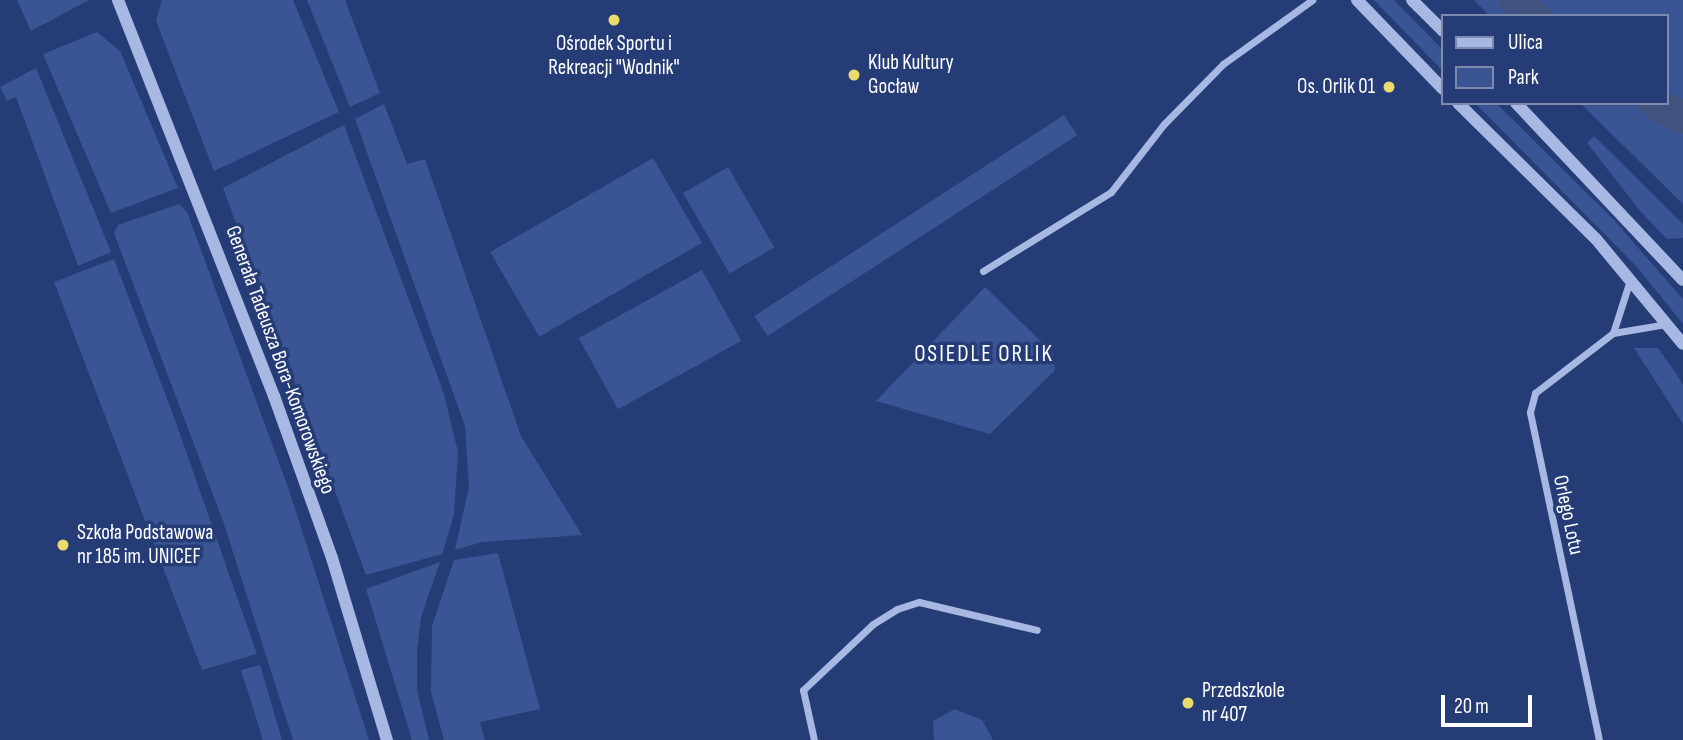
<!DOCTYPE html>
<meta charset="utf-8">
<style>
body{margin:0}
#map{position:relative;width:1683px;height:740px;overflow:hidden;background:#263c77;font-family:"Sofia Sans Condensed",sans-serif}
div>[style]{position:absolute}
.green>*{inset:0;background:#3a5494;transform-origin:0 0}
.canal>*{height:32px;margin:-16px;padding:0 16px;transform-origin:16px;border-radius:16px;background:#42527e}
.minor>*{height:7px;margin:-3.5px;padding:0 3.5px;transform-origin:3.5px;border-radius:3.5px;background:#a7b8e2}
.tertiary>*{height:12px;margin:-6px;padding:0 6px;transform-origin:6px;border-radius:6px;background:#a7b8e2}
.dots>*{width:19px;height:19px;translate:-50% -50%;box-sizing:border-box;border:4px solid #263c77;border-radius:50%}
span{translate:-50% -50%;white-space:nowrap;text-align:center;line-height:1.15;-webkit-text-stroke:7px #263c77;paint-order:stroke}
.poi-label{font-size:21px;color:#fff}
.left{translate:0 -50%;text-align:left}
.right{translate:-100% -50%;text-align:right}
.street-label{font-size:21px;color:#fff}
.neighbourhood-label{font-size:23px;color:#fff;letter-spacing:2px}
.legend{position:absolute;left:1441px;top:14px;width:228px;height:91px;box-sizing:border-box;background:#263c77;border:2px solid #7d8aad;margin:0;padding:9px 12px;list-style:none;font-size:21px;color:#fff}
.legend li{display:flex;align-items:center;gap:14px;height:35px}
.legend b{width:35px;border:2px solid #7d8aad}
.scale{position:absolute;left:1441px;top:695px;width:91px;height:32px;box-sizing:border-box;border:4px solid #fff;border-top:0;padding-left:9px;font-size:21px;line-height:24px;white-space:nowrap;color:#fff;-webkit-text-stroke:5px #263c77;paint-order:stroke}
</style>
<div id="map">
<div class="green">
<i style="clip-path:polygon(17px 0,89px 0,31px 31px)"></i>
<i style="clip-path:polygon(162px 0,293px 0,339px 112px,214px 171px,156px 21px)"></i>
<i style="clip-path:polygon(307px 0,345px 0,380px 93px,350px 107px)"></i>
<i style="clip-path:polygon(1374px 0,1394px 0,1443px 50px,1443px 71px)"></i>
<i style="clip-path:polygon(1474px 0,1683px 0,1683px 204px,1580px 103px,1667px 103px,1667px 16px,1490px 16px)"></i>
<i style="clip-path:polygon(97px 32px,120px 51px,178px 188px,111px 213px,43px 54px)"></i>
<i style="clip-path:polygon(36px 68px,111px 252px,78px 266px,16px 97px,7px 101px,0 87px)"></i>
<i style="clip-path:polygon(1475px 103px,1496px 103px,1614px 220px,1683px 299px,1683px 324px,1637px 267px)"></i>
<i style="clip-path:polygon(384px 104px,407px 164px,425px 159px,521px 436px,582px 535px,482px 542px,455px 550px,469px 487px,465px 426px,355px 119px)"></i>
<i style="left:1064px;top:115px;width:24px;height:369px;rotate:57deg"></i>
<i style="clip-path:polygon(344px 125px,444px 394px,458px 452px,454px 515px,442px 554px,366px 575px,223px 188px)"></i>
<i style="clip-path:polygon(1594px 136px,1683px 224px,1683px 238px,1667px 239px,1641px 212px,1587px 143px)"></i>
<i style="left:653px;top:158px;width:98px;height:188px;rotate:60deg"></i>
<i style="left:728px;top:167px;width:93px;height:52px;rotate:60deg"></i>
<i style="clip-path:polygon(179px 204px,187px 212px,290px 493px,369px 740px,293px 740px,224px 524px,114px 233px,118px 225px)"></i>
<i style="clip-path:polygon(114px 259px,174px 417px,257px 654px,202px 670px,54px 282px)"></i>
<i style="left:702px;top:270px;width:81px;height:141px;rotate:61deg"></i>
<i style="clip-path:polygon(985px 287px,1053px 353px,1055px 370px,990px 434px,876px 401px)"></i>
<i style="clip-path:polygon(1634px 348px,1658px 348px,1675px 372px,1683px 385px,1683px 424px)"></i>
<i style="clip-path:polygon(498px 553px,540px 709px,480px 722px,485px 740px,444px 740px,431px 692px,432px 626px,454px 560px)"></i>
<i style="clip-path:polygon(440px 562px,421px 617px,417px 652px,417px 690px,429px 740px,412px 740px,366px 589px)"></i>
<i style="clip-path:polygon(260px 665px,282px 740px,263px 740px,241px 670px)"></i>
<i style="clip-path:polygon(955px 709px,982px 720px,993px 740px,934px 740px,933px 721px)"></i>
</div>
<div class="canal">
<i style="left:1516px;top:0;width:24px;rotate:42deg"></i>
<i style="left:1655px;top:103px;width:31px;rotate:27deg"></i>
</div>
<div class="minor">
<i style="left:983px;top:271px;width:150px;rotate:-31.7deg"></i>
<i style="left:1111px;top:192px;width:86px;rotate:-52.1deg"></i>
<i style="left:1164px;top:124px;width:84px;rotate:-45.5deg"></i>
<i style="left:1223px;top:64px;width:110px;rotate:-35.7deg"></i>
<i style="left:1613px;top:333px;width:55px;rotate:-9.5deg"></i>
<i style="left:814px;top:740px;width:51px;rotate:-102.4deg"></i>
<i style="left:803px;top:690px;width:96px;rotate:-43.3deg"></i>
<i style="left:873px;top:624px;width:28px;rotate:-32deg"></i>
<i style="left:897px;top:609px;width:23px;rotate:-18deg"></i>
<i style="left:919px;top:602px;width:121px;rotate:13.3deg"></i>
<i style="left:1599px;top:740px;width:335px;rotate:-101.9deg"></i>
<i style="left:1530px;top:412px;width:20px;rotate:-75deg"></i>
<i style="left:1535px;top:393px;width:98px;rotate:-37.6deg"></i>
<i style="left:1613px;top:333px;width:56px;rotate:-72.2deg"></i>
</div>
<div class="tertiary">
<i style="left:118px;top:0;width:426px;rotate:68.5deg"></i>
<i style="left:274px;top:396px;width:172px;rotate:70.3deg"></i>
<i style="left:332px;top:558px;width:190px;rotate:73.2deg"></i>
<i style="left:1357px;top:0;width:124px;rotate:46deg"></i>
<i style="left:1412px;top:0;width:44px;rotate:45deg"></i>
<i style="left:1458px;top:103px;width:194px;rotate:44.6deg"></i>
<i style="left:1596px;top:239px;width:136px;rotate:50.4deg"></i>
<i style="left:1516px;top:103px;width:243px;rotate:46.7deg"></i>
</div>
<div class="dots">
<i style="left:614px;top:20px;background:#ebdb6d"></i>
<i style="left:854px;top:75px;background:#ebdb6d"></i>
<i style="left:1389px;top:87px;background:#ebdb6d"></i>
<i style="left:63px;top:545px;background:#ebdb6d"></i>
<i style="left:1188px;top:703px;background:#ebdb6d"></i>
</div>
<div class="poi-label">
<span style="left:614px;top:56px">Ośrodek Sportu i<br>Rekreacji "Wodnik"</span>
<span class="left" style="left:868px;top:75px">Klub Kultury<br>Gocław</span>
<span class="right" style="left:1375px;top:87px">Os. Orlik 01</span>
<span class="left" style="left:77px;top:545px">Szkoła Podstawowa<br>nr 185 im. UNICEF</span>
<span class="left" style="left:1202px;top:703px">Przedszkole<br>nr 407</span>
</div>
<div class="street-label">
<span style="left:280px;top:360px;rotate:70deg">Generała Tadeusza Bora-Komorowskiego</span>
<span style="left:1568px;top:515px;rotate:78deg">Orlego Lotu</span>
</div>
<div class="neighbourhood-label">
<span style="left:984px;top:354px">OSIEDLE ORLIK</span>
</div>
<ul class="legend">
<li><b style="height:9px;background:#a7b8e2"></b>Ulica</li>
<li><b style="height:19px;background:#3a5494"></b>Park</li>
</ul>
<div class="scale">20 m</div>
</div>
